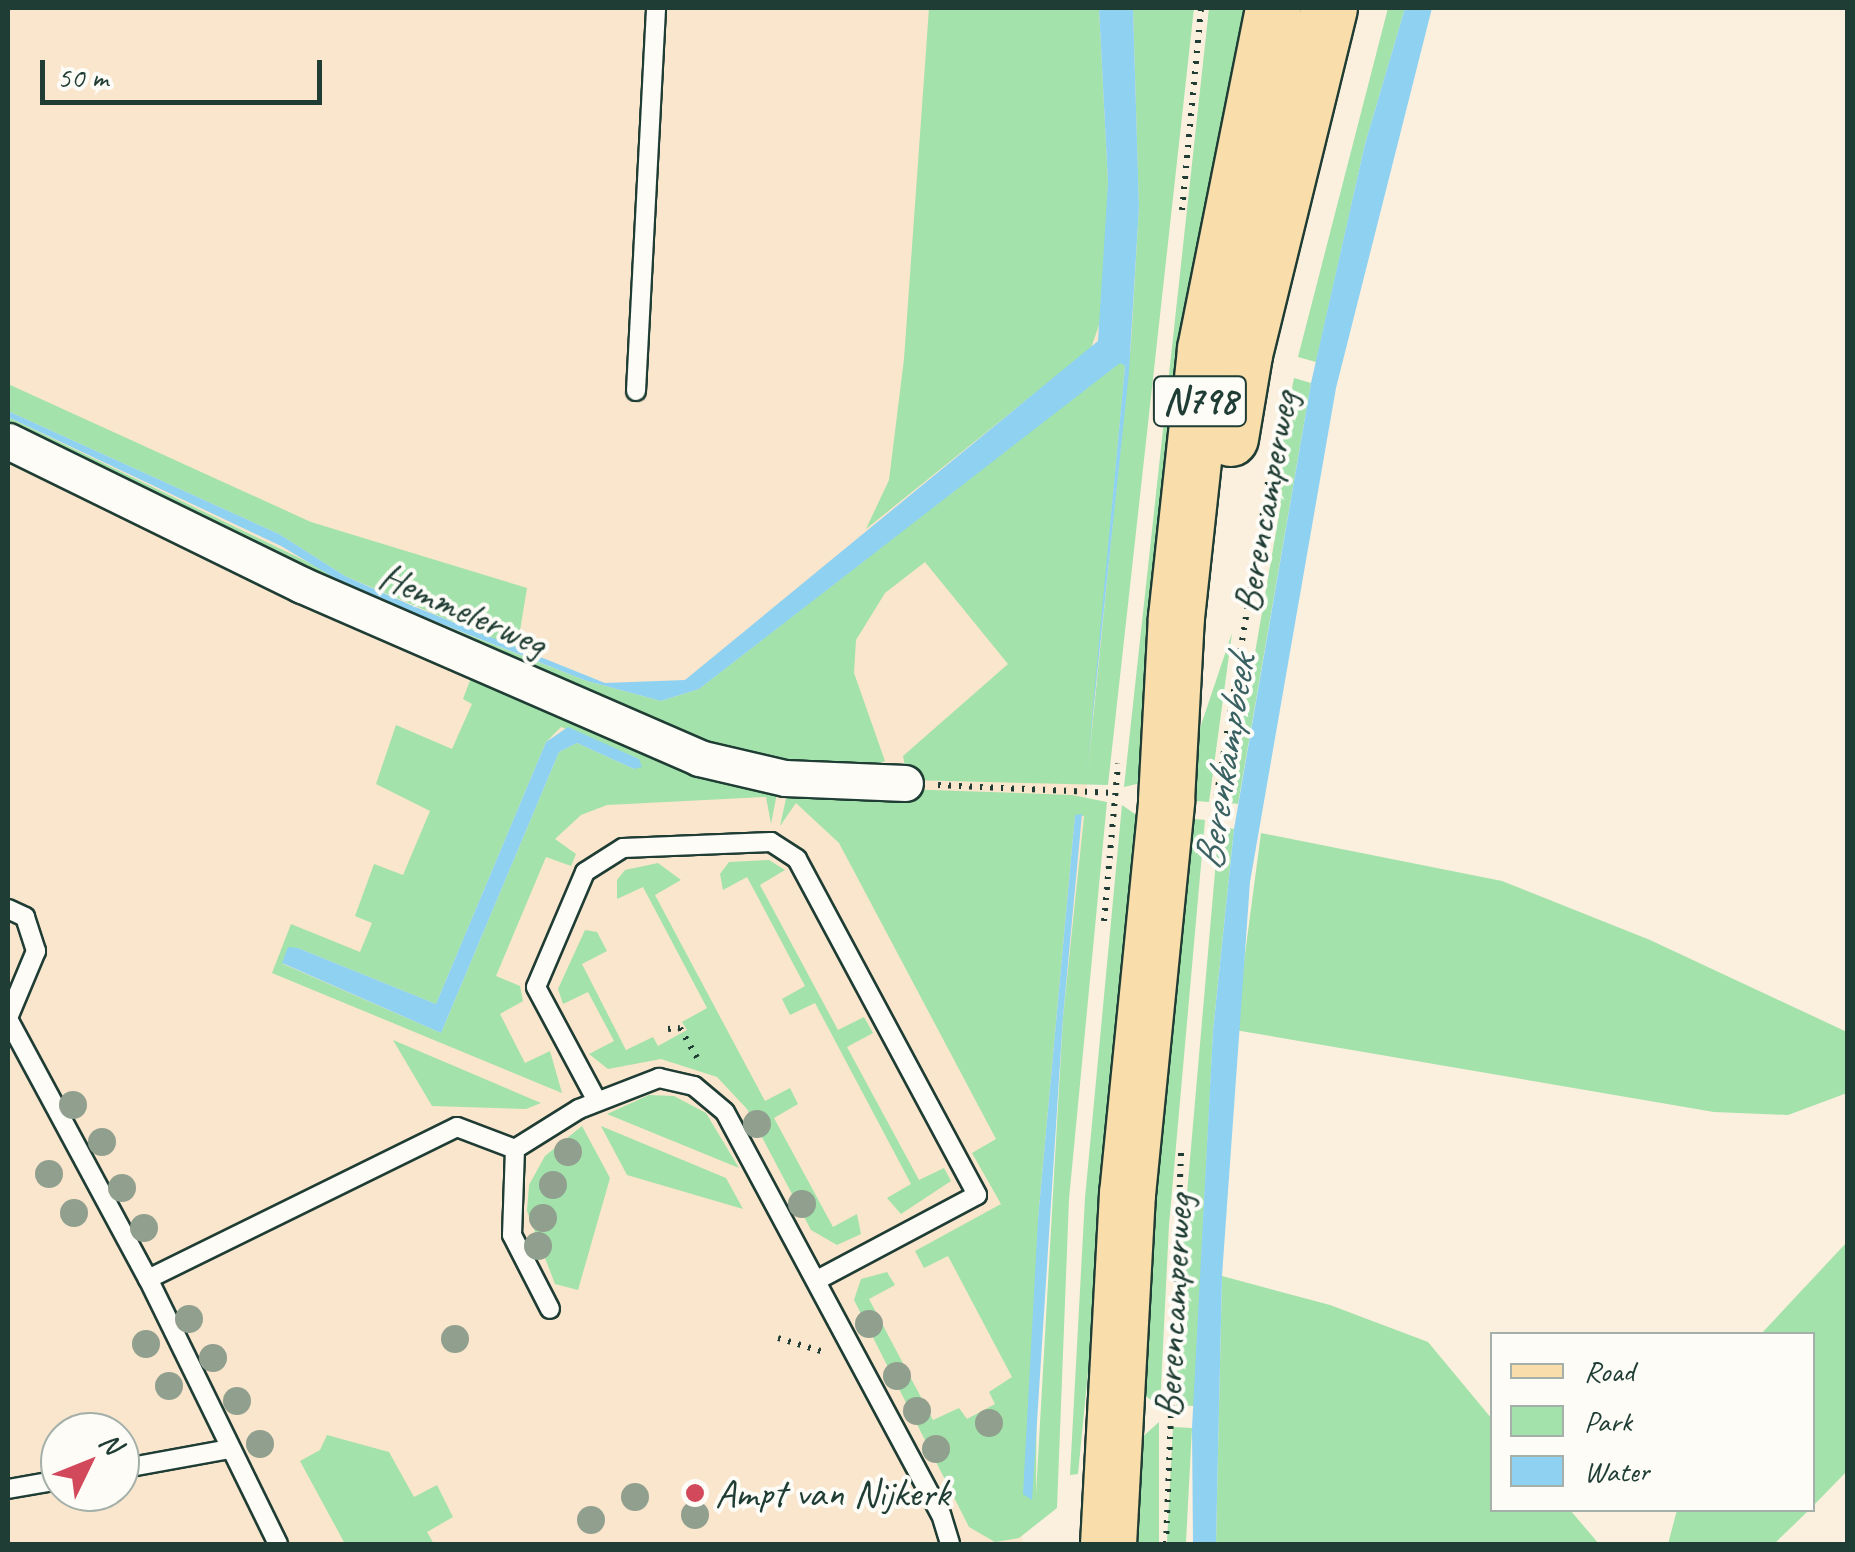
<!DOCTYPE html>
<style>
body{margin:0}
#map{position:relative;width:1855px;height:1552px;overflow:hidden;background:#fbefde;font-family:Caveat,sans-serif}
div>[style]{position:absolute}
.built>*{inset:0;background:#f9e6cd}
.green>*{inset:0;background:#a3e2aa;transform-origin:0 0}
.water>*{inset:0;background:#8fd1f1}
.path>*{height:6px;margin-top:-3px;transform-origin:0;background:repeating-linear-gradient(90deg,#1f3d34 0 2.5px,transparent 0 10.5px)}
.roads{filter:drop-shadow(2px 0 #1f3d34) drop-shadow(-2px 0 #1f3d34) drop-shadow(0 2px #1f3d34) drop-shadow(0 -2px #1f3d34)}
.service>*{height:18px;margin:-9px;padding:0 9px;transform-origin:9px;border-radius:9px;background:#fdfcf7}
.minor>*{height:35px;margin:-17.5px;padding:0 17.5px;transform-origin:17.5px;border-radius:17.5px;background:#fdfcf7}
.primary>*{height:55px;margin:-27.5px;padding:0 27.5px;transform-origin:27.5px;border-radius:27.5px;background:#f9ddab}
.trees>*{width:28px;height:28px;margin:-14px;border-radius:50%;background:#909f8e}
.dots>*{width:28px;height:28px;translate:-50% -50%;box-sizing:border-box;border:5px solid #fdfcf7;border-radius:50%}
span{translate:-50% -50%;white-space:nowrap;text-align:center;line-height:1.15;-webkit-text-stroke:8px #fdfcf7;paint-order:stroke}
.shield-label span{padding:2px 8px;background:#fdfcf7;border:2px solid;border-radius:8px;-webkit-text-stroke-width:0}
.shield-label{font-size:38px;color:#1f3d34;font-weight:700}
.street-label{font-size:40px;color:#1f3d34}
.poi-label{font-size:40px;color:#1f3d34}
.left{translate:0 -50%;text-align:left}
.water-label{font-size:42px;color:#3b6263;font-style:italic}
.frame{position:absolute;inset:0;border:10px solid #1f3d34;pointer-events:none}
.legend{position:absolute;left:1490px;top:1332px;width:325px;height:180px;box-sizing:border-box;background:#fdfcf7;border:2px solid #a4b0a9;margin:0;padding:12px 18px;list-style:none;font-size:30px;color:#1f3d34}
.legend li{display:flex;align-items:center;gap:20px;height:50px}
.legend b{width:50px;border:2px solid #a4b0a9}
.north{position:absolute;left:40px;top:1412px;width:100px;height:100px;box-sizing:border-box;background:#fdfcf7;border:2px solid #a4b0a9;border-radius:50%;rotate:47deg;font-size:28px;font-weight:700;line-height:40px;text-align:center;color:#1f3d34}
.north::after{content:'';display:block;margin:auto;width:35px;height:45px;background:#d1495b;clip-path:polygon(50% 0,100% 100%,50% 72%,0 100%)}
.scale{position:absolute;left:40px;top:60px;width:282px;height:45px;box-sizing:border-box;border:5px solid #1f3d34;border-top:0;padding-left:12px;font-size:30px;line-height:35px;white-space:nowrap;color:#1f3d34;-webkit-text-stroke:8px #fdfcf7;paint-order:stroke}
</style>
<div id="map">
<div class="built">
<i style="clip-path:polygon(evenodd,8px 8px,1172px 8px,1094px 714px,1032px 1347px,1022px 1544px,8px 1544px,8px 8px,60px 1432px,120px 1432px,120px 1492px,60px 1492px,60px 1432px)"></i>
</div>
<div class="green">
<i style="clip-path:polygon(929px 8px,1099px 8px,1108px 183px,1105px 308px,1091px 348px,866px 529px,889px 480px,904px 359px)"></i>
<i style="clip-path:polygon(1133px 8px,1194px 8px,1108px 785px,908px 780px,903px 756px,1008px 664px,925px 562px,885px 593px,856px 640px,854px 673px,885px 761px,863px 770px,698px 750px,8px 429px,8px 417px,415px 614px,587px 681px,661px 701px,699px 689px,1120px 362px,1125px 366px,1088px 769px,1131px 344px,1139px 207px)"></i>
<i style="clip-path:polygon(1209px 8px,1259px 8px,1141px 783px,1124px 787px)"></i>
<i style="clip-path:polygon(1388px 8px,1405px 8px,1365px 144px,1316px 362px,1298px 357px)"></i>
<i style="clip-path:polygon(1294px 378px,1311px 383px,1238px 804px,1223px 802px,1239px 692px,1248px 693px,1281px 503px,1270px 500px)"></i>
<i style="clip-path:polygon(8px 384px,311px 522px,527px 588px,517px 649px,345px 576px,279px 534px,8px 411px)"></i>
<i style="clip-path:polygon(1232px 633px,1209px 802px,1196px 801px,1189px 792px,1197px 737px)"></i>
<i style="clip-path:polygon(evenodd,474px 670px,779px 783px,771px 824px,766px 797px,607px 805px,581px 815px,555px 839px,576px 854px,571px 866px,546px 857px,496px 976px,520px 986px,523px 1001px,500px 1014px,525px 1063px,550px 1051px,562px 1093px,272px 973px,291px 924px,360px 952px,372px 923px,355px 916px,374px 864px,403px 875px,430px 811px,376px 784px,396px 725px,452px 749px,472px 704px,463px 699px,474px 670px,561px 727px,639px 759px,634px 769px,577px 743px,559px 752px,441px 1033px,283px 964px,298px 948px,436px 1004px,546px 742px,561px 727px)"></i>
<i style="clip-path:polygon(evenodd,789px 785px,1072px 795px,1107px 802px,1069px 1199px,1057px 1508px,1019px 1538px,995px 1542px,969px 1527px,854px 1300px,861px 1279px,887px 1272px,895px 1285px,869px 1299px,933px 1420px,959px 1408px,967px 1419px,995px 1404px,989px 1392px,1012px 1377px,948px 1256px,924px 1268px,915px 1251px,1001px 1204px,972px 1153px,996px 1139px,839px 843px,796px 803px,780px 826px,789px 785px,1075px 815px,1084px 816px,1063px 1017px,1036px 1494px,1038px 1219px,1075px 815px)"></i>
<i style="clip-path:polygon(1122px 805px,1142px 819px,1078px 1474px,1070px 1475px,1085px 1198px)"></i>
<i style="clip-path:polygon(1195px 819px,1205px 820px,1169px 1225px,1160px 1407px,1142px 1393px,1148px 1217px,1185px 828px)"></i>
<i style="clip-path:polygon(1219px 826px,1234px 829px,1213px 1031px,1194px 1406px,1176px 1405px,1180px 1274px)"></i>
<i style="clip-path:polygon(1261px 833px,1502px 881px,1650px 940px,1847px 1032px,1847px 1093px,1788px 1115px,1714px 1112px,1235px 1030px)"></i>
<i style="clip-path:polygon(769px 860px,785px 870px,760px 885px,838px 1030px,864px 1017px,873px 1033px,847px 1047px,919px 1180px,944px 1168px,951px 1181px,901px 1214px,887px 1198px,911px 1184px,815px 1003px,790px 1015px,782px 999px,805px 986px,753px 888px,747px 877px,723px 890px,720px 874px,729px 862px)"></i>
<i style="clip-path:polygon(658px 863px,681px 880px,655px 895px,765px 1101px,790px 1088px,798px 1104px,774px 1118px,833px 1227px,857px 1214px,861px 1234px,837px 1245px,811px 1230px,747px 1109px,717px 1077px,661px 1059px,608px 1069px,589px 1054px,614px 1041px,588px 992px,563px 1004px,558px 989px,585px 930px,597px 932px,607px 951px,582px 964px,626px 1050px,653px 1037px,658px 1046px,687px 1030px,682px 1022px,707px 1008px,643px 887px,617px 899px,617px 880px,625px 870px)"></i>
<i style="clip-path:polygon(393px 1040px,541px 1103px,526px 1109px,432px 1106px)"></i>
<i style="clip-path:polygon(649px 1095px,674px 1096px,706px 1113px,739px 1168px,607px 1114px)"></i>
<i style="clip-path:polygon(582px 1126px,610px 1178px,578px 1290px,555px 1284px,527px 1211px,529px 1185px,545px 1156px)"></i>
<i style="clip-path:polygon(601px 1126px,726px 1178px,743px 1209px,627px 1175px)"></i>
<i style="clip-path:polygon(1847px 1242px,1847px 1471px,1813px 1506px,1812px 1334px,1761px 1334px)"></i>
<i style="clip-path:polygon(1222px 1276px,1330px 1305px,1428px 1342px,1492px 1419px,1492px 1510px,1570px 1510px,1599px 1544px,1216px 1544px)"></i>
<i style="clip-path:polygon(1159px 1422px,1159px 1544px,1137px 1544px,1138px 1441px)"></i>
<i style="left:1173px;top:1427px;width:19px;height:117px;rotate:3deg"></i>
<i style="clip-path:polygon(327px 1435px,389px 1452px,414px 1497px,437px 1485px,453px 1517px,427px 1532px,434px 1544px,345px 1544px,300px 1461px,320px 1450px)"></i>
<i style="clip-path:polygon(1677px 1510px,1809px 1510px,1774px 1544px,1668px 1544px)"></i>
</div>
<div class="water">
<i style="clip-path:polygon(1099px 8px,1133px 8px,1139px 207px,1129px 372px,1087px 770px,1125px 366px,1120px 363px,699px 689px,661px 701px,587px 681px,355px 590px,281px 546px,8px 417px,8px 411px,279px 534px,345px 576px,413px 606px,605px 683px,685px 680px,1098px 341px,1108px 183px)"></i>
<i style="clip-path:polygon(1405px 8px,1432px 8px,1336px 388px,1250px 882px,1222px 1276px,1216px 1544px,1193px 1544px,1192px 1428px,1213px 1031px,1234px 829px,1311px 383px,1365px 144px)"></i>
<i style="clip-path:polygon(568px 727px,639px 759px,642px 767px,634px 769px,577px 743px,559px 752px,441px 1033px,282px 963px,288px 947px,298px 948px,436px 1004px,546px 742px)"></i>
<i style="clip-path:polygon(1082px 814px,1063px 1017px,1032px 1500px,1023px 1494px,1038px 1219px,1075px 815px)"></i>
</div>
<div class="path">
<i style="left:1182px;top:210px;width:203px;rotate:-84.6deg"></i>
<i style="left:938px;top:785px;width:177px;rotate:2.6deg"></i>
<i style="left:1215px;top:806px;width:348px;rotate:-80.7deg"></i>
<i style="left:1104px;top:921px;width:158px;rotate:-84.9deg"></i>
<i style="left:668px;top:1029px;width:12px;rotate:-5deg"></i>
<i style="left:680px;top:1028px;width:34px;rotate:60deg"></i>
<i style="left:778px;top:1338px;width:45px;rotate:16.8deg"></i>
<i style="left:1166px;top:1544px;width:393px;rotate:-87.8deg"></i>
</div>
<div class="roads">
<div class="service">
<i style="left:636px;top:391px;width:384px;rotate:-87deg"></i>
<i style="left:8px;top:909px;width:19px;rotate:25deg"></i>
<i style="left:25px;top:917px;width:36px;rotate:72deg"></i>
<i style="left:36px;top:951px;width:73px;rotate:112.7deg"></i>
<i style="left:8px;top:1019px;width:295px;rotate:61.7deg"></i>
<i style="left:597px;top:1101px;width:129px;rotate:-118.2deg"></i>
<i style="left:536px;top:987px;width:125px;rotate:-66.9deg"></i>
<i style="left:585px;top:872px;width:45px;rotate:-32.3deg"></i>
<i style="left:623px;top:848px;width:148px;rotate:-2.3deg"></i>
<i style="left:771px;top:842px;width:31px;rotate:33deg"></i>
<i style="left:797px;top:859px;width:381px;rotate:61.8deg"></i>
<i style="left:977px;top:1195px;width:181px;rotate:152deg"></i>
<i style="left:515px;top:1149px;width:86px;rotate:92deg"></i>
<i style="left:512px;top:1235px;width:83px;rotate:62.8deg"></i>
<i style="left:120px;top:1469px;width:112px;rotate:-10.3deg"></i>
<i style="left:8px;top:1489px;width:53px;rotate:-9.8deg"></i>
<i style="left:278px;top:1544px;width:295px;rotate:-116.1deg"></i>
<i style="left:148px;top:1279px;width:344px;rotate:-26.2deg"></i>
<i style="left:457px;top:1127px;width:62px;rotate:20.8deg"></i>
<i style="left:515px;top:1149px;width:75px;rotate:-32deg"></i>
<i style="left:579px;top:1109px;width:86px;rotate:-21.2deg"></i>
<i style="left:659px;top:1078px;width:36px;rotate:13deg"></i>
<i style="left:694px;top:1086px;width:40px;rotate:40deg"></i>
<i style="left:725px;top:1112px;width:456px;rotate:61.8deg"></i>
<i style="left:941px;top:1514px;width:31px;rotate:73deg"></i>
</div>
<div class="minor">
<i style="left:8px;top:441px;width:327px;rotate:26.1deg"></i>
<i style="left:302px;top:585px;width:433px;rotate:23.5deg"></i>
<i style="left:699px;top:758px;width:88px;rotate:13.1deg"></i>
<i style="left:785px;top:778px;width:120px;rotate:2.4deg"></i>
</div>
<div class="primary">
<i style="left:1230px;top:438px;width:85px;rotate:-80.5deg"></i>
<i style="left:1244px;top:354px;width:356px;rotate:-76.2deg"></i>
<i style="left:1108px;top:1544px;width:351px;rotate:-86.9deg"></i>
<i style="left:1127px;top:1194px;width:396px;rotate:-84.3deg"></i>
<i style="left:1166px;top:800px;width:183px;rotate:-86.9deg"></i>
<i style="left:1176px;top:617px;width:270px;rotate:-83.8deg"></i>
<i style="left:1205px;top:349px;width:348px;rotate:-78.7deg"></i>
</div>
</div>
<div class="trees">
<i style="left:73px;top:1105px"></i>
<i style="left:757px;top:1124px"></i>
<i style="left:102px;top:1142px"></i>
<i style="left:568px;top:1152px"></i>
<i style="left:49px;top:1174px"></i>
<i style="left:553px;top:1185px"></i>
<i style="left:122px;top:1188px"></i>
<i style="left:802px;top:1204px"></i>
<i style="left:74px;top:1213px"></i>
<i style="left:543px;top:1218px"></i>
<i style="left:144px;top:1228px"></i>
<i style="left:538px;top:1246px"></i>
<i style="left:189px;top:1319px"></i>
<i style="left:869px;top:1324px"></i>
<i style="left:455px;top:1339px"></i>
<i style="left:146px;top:1344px"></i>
<i style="left:213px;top:1358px"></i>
<i style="left:897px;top:1376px"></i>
<i style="left:169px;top:1386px"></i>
<i style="left:237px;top:1401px"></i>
<i style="left:917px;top:1411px"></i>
<i style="left:989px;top:1423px"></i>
<i style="left:260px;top:1444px"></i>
<i style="left:936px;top:1449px"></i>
<i style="left:635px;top:1497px"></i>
<i style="left:695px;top:1515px"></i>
<i style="left:591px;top:1520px"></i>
</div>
<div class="dots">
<i style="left:695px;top:1493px;background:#d1495b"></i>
</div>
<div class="shield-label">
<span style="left:1200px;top:401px">N798</span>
</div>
<div class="street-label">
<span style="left:1265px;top:502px;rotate:-80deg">Berencamperweg</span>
<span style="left:463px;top:609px;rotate:24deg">Hemmelerweg</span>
<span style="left:1173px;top:1306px;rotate:-87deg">Berencamperweg</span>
</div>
<div class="poi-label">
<span class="left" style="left:715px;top:1493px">Ampt van Nijkerk</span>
</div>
<div class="water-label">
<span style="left:1225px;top:763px;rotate:-81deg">Berenkampbeek</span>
</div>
<div class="frame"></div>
<ul class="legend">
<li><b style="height:12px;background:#f9ddab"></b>Road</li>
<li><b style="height:28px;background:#a3e2aa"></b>Park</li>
<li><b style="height:28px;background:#8fd1f1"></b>Water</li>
</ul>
<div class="north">N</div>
<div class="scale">50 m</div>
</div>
